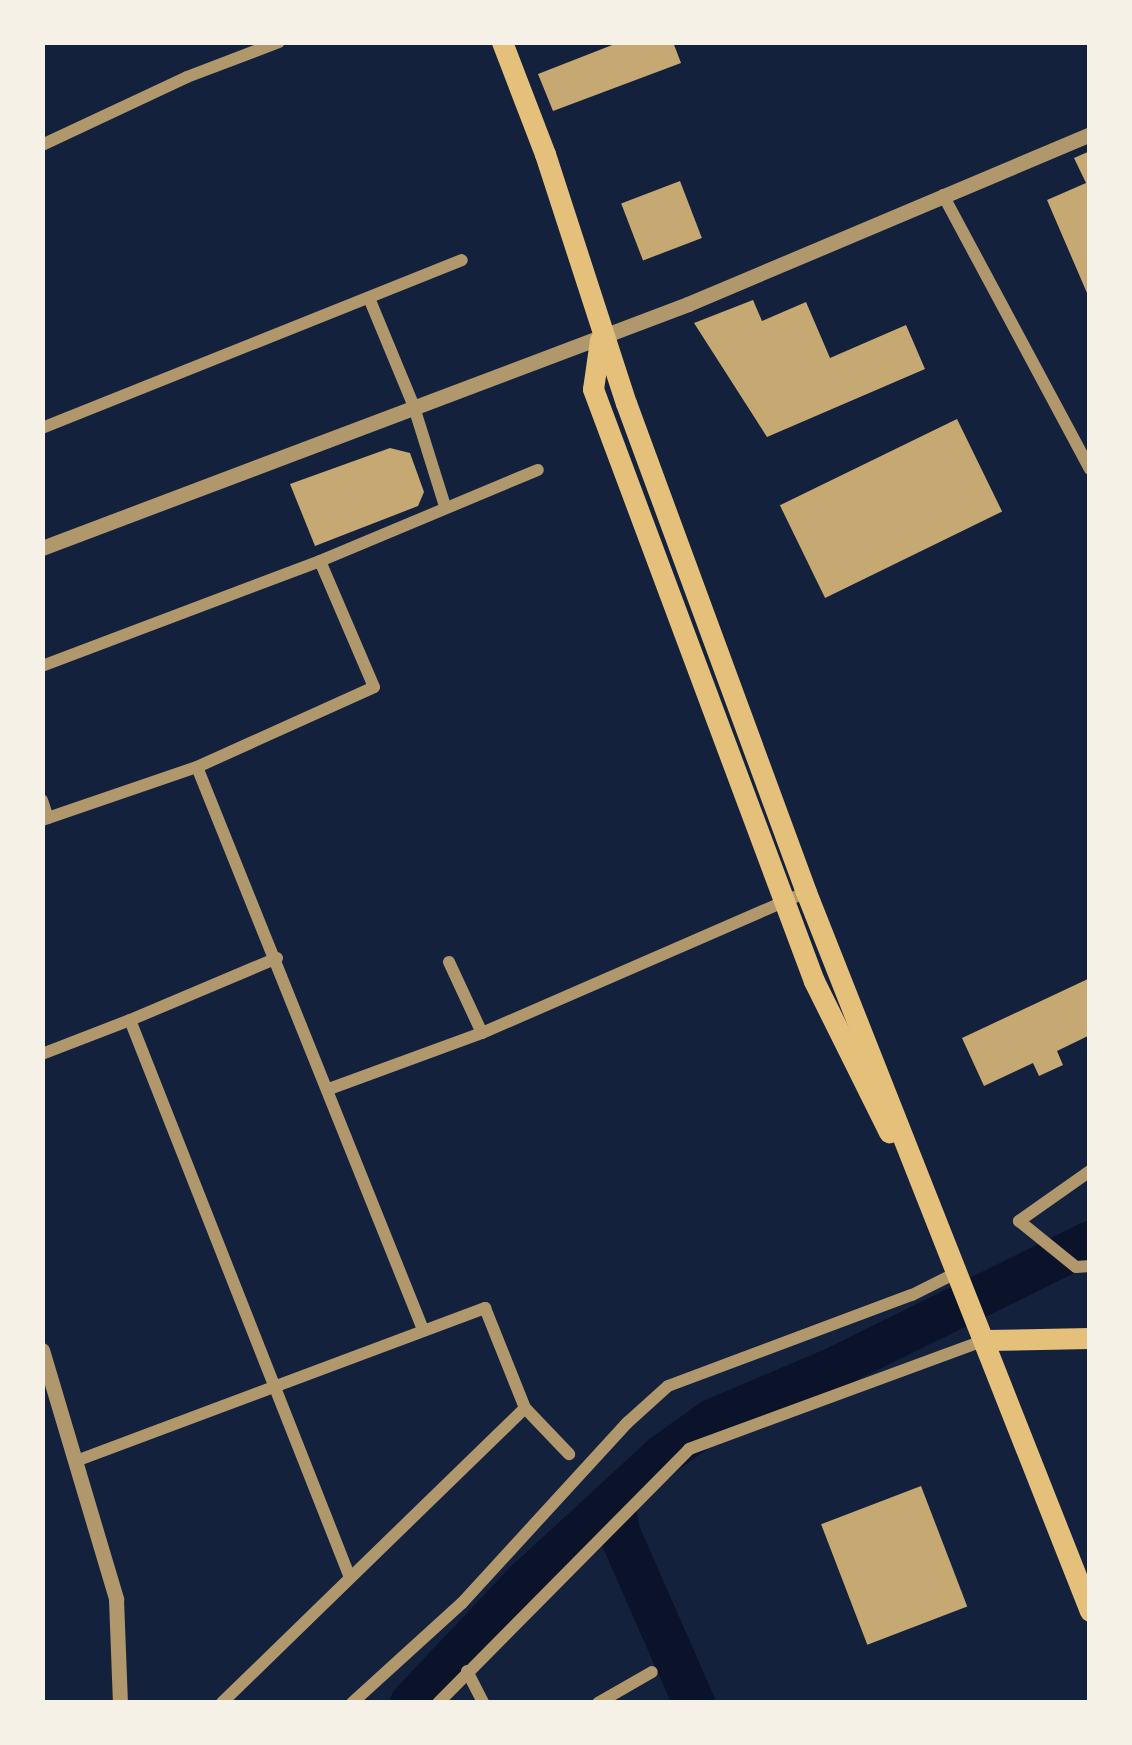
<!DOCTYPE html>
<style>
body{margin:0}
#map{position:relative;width:1132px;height:1745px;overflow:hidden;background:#14213d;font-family:"Alegreya Sans",sans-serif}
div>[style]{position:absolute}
.river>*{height:42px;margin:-21px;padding:0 21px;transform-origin:21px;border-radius:21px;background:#0b132b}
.building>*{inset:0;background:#c6a872;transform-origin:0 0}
.minor>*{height:12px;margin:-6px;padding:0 6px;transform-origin:6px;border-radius:6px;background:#b1986c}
.tertiary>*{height:15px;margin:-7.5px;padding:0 7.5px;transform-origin:7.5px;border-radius:7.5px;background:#b1986c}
.trunk>*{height:21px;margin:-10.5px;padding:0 10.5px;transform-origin:10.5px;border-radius:10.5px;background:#e5c07b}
span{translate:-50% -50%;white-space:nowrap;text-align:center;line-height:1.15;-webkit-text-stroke:9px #f6f1e7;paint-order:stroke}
.frame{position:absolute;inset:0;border:45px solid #f6f1e7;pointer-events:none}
</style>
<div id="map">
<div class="river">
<i style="left:614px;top:1501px;width:31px;rotate:81deg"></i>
<i style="left:619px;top:1532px;width:187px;rotate:66.3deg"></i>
<i style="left:411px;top:1703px;width:165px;rotate:-46.7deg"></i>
<i style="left:524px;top:1583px;width:189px;rotate:-42.6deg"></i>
<i style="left:663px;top:1455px;width:60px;rotate:-35.5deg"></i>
<i style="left:712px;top:1420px;width:128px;rotate:-23deg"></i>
<i style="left:830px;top:1370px;width:290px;rotate:-26.2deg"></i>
</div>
<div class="building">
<i style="clip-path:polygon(620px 42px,673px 42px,681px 63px,553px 111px,538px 74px)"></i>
<i style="clip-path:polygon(1090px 151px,1090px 300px,1047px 200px,1086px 183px,1074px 158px)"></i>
<i style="left:680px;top:181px;width:61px;height:63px;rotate:69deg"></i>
<i style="clip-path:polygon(753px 300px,762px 321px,806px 302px,830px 358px,906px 325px,925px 369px,767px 437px,694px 323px)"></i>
<i style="left:957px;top:419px;width:103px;height:197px;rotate:64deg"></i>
<i style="clip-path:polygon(390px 448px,410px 453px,424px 492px,418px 506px,315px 546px,290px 484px)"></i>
<i style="clip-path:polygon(1090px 978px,1090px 1035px,1057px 1051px,1063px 1065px,1039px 1076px,1033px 1063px,984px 1086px,962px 1038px)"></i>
<i style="left:921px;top:1486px;width:129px;height:107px;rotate:69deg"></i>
</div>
<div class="minor">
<i style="left:42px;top:145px;width:160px;rotate:-25.1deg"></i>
<i style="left:187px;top:77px;width:98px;rotate:-20.8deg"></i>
<i style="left:943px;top:195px;width:311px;rotate:61.8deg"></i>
<i style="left:369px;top:298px;width:115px;rotate:67.5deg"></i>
<i style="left:413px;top:404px;width:107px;rotate:72.6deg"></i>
<i style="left:42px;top:428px;width:452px;rotate:-21.8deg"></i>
<i style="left:42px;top:666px;width:297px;rotate:-20.7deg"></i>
<i style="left:320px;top:561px;width:236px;rotate:-22.7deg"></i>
<i style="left:197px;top:767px;width:604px;rotate:68.11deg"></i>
<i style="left:42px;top:800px;width:19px;rotate:72deg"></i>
<i style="left:42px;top:820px;width:164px;rotate:-18.9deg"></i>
<i style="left:197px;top:767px;width:194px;rotate:-24.3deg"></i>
<i style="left:374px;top:687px;width:137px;rotate:-113.2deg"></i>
<i style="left:277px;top:958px;width:160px;rotate:157.1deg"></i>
<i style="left:130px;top:1020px;width:597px;rotate:68.47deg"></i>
<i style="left:449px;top:962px;width:78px;rotate:65.1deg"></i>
<i style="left:42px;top:1054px;width:94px;rotate:-21.1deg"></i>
<i style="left:329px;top:1089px;width:163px;rotate:-20.1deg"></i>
<i style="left:482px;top:1033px;width:353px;rotate:-23.5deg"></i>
<i style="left:1090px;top:1171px;width:87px;rotate:144.8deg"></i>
<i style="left:1019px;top:1221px;width:73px;rotate:38.9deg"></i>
<i style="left:1076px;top:1267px;width:14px;rotate:-4deg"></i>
<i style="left:525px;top:1408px;width:64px;rotate:46.3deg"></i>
<i style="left:76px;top:1461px;width:437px;rotate:-20.5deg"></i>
<i style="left:485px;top:1308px;width:108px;rotate:68.2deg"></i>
<i style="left:525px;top:1408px;width:423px;rotate:135.8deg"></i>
<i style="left:467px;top:1671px;width:36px;rotate:63deg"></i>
<i style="left:352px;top:1703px;width:149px;rotate:-42.3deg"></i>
<i style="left:462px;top:1603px;width:244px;rotate:-47.5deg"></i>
<i style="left:627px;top:1423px;width:55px;rotate:-42.1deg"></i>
<i style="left:668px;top:1386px;width:260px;rotate:-20.5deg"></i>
<i style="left:912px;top:1295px;width:51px;rotate:-26.6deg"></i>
<i style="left:438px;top:1703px;width:357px;rotate:-45.3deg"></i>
<i style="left:689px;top:1449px;width:316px;rotate:-20.2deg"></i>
<i style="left:598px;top:1703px;width:62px;rotate:-29.9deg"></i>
</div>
<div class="tertiary">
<i style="left:42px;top:548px;width:691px;rotate:-20.69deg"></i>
<i style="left:688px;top:304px;width:436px;rotate:-22.9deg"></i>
<i style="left:42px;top:1350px;width:260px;rotate:73.4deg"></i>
<i style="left:116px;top:1599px;width:104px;rotate:87.8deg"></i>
</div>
<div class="trunk">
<i style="left:502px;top:42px;width:120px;rotate:69deg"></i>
<i style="left:545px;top:154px;width:262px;rotate:72deg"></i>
<i style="left:626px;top:403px;width:521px;rotate:69.79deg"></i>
<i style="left:806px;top:892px;width:773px;rotate:68.45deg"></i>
<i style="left:600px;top:340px;width:49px;rotate:98.1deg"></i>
<i style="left:593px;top:389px;width:632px;rotate:69.53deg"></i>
<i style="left:814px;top:981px;width:169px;rotate:63.6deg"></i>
<i style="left:986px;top:1340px;width:104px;rotate:-1.1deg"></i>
</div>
<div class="frame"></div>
</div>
